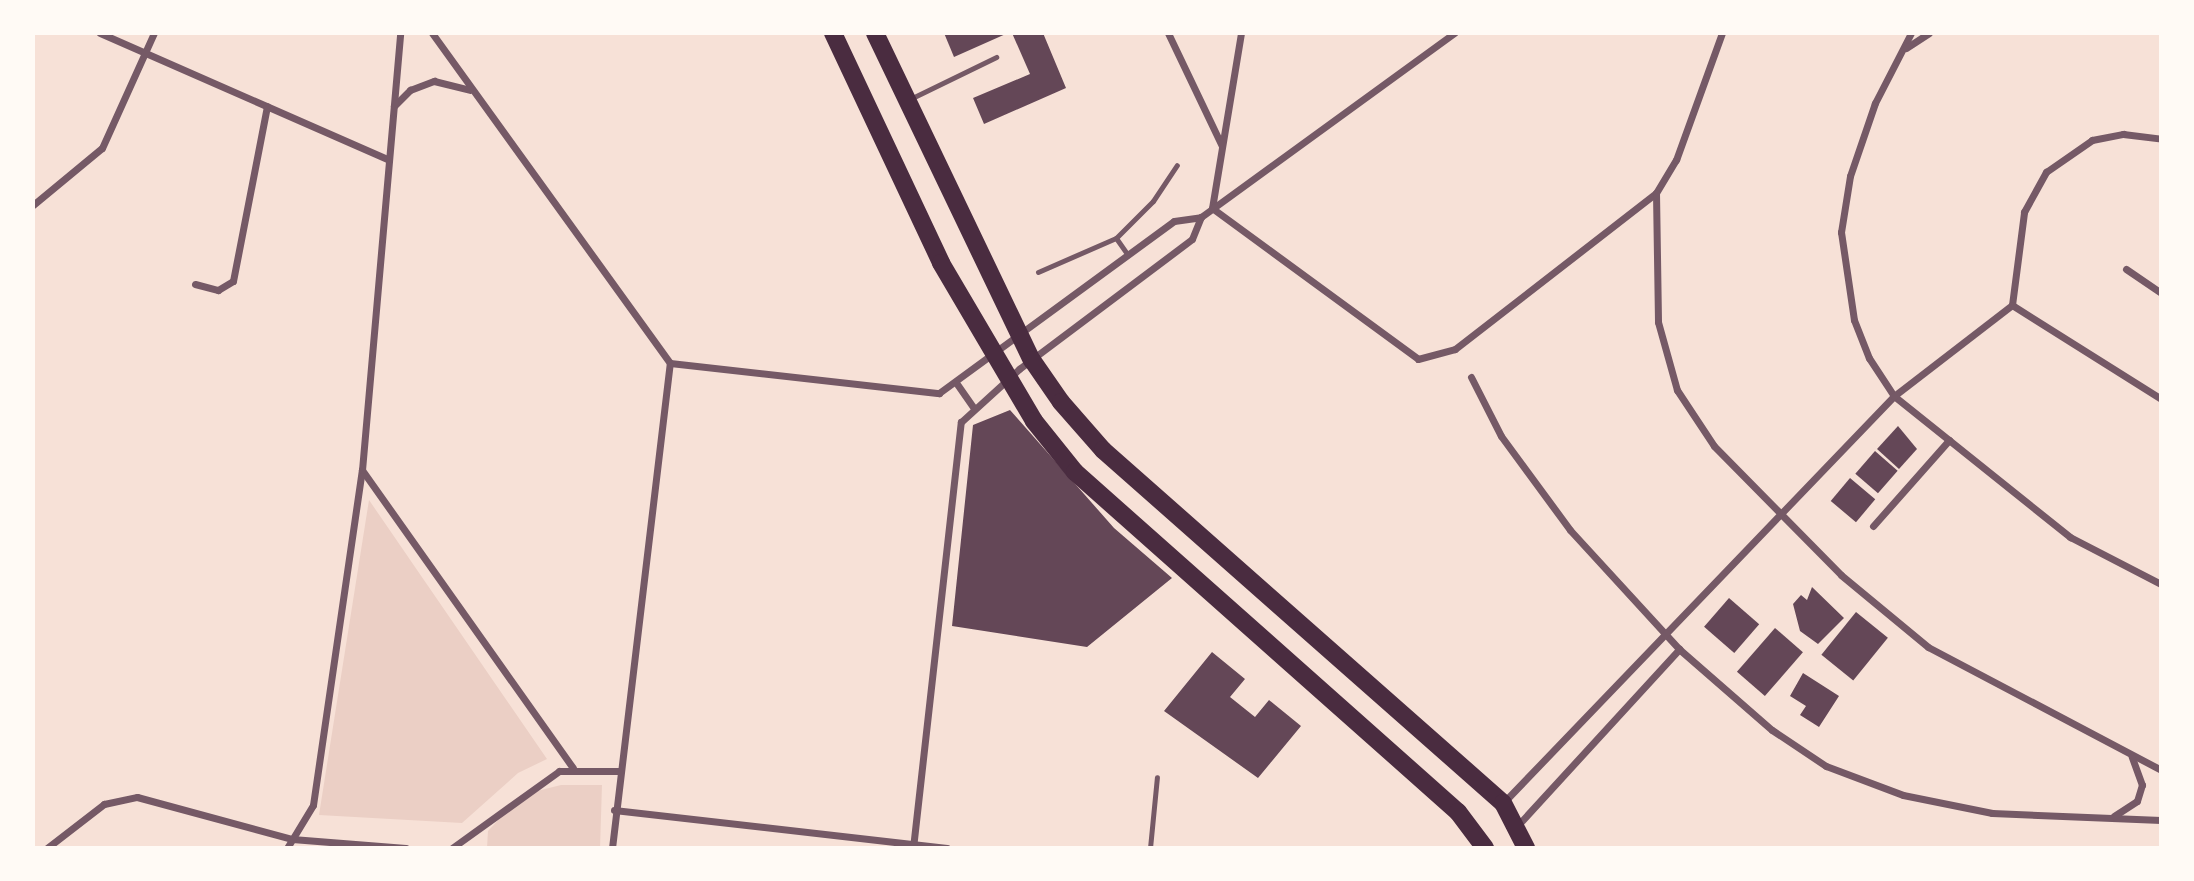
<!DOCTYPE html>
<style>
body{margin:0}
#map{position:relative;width:2194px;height:881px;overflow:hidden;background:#f7e1d7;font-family:"Titillium Web",sans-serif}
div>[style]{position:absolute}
.green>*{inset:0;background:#ebcfc5}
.building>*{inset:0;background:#644757;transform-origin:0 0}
.service>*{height:5px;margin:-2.5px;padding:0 2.5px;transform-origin:2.5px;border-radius:2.5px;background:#755966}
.minor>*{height:7px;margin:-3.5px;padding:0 3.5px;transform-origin:3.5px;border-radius:3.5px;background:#755966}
.primary>*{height:18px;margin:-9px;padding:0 9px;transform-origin:9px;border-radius:9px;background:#4a2c40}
span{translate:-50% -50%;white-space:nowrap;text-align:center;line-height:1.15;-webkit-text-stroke:7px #fffaf5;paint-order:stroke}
.frame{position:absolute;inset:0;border:35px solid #fffaf5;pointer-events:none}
</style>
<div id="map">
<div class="green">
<i style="clip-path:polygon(369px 500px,547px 759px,518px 773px,462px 823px,319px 815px)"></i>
<i style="clip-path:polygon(561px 785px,602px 785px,600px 848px,487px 848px,488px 831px,502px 816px,533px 792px)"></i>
</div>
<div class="building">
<i style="clip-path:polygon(944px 33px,1008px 33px,954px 57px)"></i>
<i style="clip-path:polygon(1012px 33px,1043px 33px,1066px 88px,984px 124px,973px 98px,1030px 74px)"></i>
<i style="clip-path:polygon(1010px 410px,1114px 528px,1172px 578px,1087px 647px,952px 626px,973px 425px)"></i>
<i style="clip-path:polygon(1898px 426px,1917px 449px,1899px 469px,1877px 449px)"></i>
<i style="left:1875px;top:451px;width:30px;height:30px;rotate:41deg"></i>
<i style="left:1850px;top:478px;width:33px;height:30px;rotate:40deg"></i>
<i style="clip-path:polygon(1812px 587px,1844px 618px,1818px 644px,1800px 631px,1793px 604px,1801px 595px,1807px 600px)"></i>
<i style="left:1729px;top:598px;width:40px;height:38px;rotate:41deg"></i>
<i style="left:1856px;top:612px;width:41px;height:55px;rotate:39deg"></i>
<i style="left:1775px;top:628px;width:37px;height:58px;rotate:41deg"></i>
<i style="clip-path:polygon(1212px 652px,1245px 679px,1230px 697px,1255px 717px,1269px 700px,1301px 726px,1258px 778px,1164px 711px)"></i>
<i style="clip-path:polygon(1803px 673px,1839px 696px,1819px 727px,1800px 715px,1806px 706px,1790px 696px)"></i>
</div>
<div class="service">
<i style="left:910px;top:99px;width:96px;rotate:-26deg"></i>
<i style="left:1116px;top:238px;width:21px;rotate:55deg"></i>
<i style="left:1038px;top:272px;width:85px;rotate:-23.6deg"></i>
<i style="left:1116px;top:238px;width:52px;rotate:-45deg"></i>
<i style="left:1153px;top:201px;width:43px;rotate:-56.3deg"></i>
<i style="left:1150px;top:848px;width:71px;rotate:-84.4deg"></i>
</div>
<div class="minor">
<i style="left:100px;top:33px;width:313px;rotate:23.7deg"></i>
<i style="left:432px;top:33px;width:407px;rotate:54.2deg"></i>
<i style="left:1168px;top:33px;width:125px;rotate:64.5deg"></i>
<i style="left:1241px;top:33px;width:177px;rotate:99.4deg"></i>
<i style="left:1212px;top:208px;width:255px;rotate:36.2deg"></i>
<i style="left:1418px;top:359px;width:38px;rotate:-15deg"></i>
<i style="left:1455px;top:349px;width:254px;rotate:-37.8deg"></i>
<i style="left:1656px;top:193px;width:39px;rotate:-59deg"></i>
<i style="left:1676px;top:160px;width:135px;rotate:-70.1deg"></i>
<i style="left:1911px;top:33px;width:79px;rotate:117.2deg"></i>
<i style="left:1875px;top:103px;width:77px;rotate:108.9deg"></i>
<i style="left:1850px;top:176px;width:57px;rotate:99.1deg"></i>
<i style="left:1841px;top:232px;width:89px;rotate:81.6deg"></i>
<i style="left:1854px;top:320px;width:41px;rotate:68.5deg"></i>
<i style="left:1869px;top:358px;width:45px;rotate:56.7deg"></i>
<i style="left:1894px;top:396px;width:226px;rotate:38.7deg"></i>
<i style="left:2070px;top:537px;width:102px;rotate:27.3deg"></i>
<i style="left:1906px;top:48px;width:27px;rotate:-33deg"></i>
<i style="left:394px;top:106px;width:23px;rotate:-45deg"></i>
<i style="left:410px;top:90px;width:26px;rotate:-21deg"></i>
<i style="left:434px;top:81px;width:37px;rotate:14deg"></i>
<i style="left:1656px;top:193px;width:129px;rotate:89.1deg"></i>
<i style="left:1658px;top:322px;width:71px;rotate:74.4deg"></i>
<i style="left:1677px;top:390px;width:67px;rotate:56.5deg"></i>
<i style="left:1714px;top:446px;width:181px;rotate:45.4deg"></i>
<i style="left:1841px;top:575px;width:113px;rotate:39.6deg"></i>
<i style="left:1928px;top:647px;width:263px;rotate:27.8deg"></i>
<i style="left:33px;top:205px;width:89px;rotate:-39.6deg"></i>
<i style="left:102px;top:148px;width:126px;rotate:-65.7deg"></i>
<i style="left:2126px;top:269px;width:42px;rotate:34.4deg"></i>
<i style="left:195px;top:284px;width:24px;rotate:15deg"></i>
<i style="left:218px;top:290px;width:17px;rotate:-31deg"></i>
<i style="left:233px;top:281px;width:178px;rotate:-79deg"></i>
<i style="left:2012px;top:305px;width:94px;rotate:-82.6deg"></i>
<i style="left:2024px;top:212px;width:46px;rotate:-61.2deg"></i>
<i style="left:2046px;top:172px;width:56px;rotate:-34.8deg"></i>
<i style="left:2092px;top:140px;width:32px;rotate:-11deg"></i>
<i style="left:2123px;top:134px;width:38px;rotate:7deg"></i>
<i style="left:2012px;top:305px;width:176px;rotate:32.2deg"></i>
<i style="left:670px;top:363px;width:271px;rotate:6.4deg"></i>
<i style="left:939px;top:393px;width:291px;rotate:-36.2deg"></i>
<i style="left:1174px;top:221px;width:27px;rotate:-8deg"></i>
<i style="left:1471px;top:377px;width:66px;rotate:63deg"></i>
<i style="left:1501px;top:436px;width:117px;rotate:53.7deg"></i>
<i style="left:1570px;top:530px;width:161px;rotate:47.5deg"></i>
<i style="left:1679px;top:649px;width:123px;rotate:41.1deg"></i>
<i style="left:1772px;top:730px;width:65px;rotate:33.7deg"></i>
<i style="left:1826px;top:766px;width:82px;rotate:20.6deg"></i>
<i style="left:1903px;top:795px;width:91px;rotate:11.4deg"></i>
<i style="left:1992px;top:813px;width:169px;rotate:2.4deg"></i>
<i style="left:957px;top:384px;width:28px;rotate:55deg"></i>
<i style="left:362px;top:470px;width:365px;rotate:54.7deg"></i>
<i style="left:1873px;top:526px;width:115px;rotate:-48.5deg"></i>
<i style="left:1503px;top:803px;width:564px;rotate:-46.15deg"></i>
<i style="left:1894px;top:396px;width:149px;rotate:-37.6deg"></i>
<i style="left:614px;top:810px;width:335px;rotate:6.5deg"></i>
<i style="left:2114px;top:816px;width:27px;rotate:-33deg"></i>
<i style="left:2137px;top:801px;width:17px;rotate:-73deg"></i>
<i style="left:2142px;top:785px;width:30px;rotate:-110deg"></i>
<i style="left:1518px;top:825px;width:239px;rotate:-47.5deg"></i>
<i style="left:47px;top:848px;width:72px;rotate:-37.7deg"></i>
<i style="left:104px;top:804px;width:34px;rotate:-12deg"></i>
<i style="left:137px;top:797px;width:161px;rotate:15.2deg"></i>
<i style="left:292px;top:839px;width:114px;rotate:4.5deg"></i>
<i style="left:287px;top:848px;width:50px;rotate:-58.8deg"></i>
<i style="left:313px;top:805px;width:339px;rotate:-81.7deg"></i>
<i style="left:362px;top:470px;width:439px;rotate:-85deg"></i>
<i style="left:452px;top:848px;width:132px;rotate:-35.7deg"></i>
<i style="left:559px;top:771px;width:61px"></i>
<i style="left:612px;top:848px;width:488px;rotate:-83.2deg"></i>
<i style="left:913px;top:848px;width:429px;rotate:-83.6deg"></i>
<i style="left:961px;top:422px;width:79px;rotate:-42.4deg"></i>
<i style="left:1019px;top:369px;width:216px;rotate:-36.9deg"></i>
<i style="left:1192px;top:239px;width:24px;rotate:-68deg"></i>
<i style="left:1201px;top:217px;width:313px;rotate:-36deg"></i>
</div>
<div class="primary">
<i style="left:833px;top:33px;width:254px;rotate:64.8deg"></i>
<i style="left:941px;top:263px;width:183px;rotate:59.5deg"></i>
<i style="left:1034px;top:421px;width:65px;rotate:51.2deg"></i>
<i style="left:1075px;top:472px;width:512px;rotate:41.6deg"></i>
<i style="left:1458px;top:812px;width:45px;rotate:53.1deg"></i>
<i style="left:875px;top:33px;width:363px;rotate:64.4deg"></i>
<i style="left:1032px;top:360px;width:51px;rotate:55.4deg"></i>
<i style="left:1061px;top:402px;width:64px;rotate:48.8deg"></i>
<i style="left:1103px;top:450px;width:533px;rotate:41.43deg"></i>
<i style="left:1503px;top:803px;width:51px;rotate:62.9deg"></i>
</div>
<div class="frame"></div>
</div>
